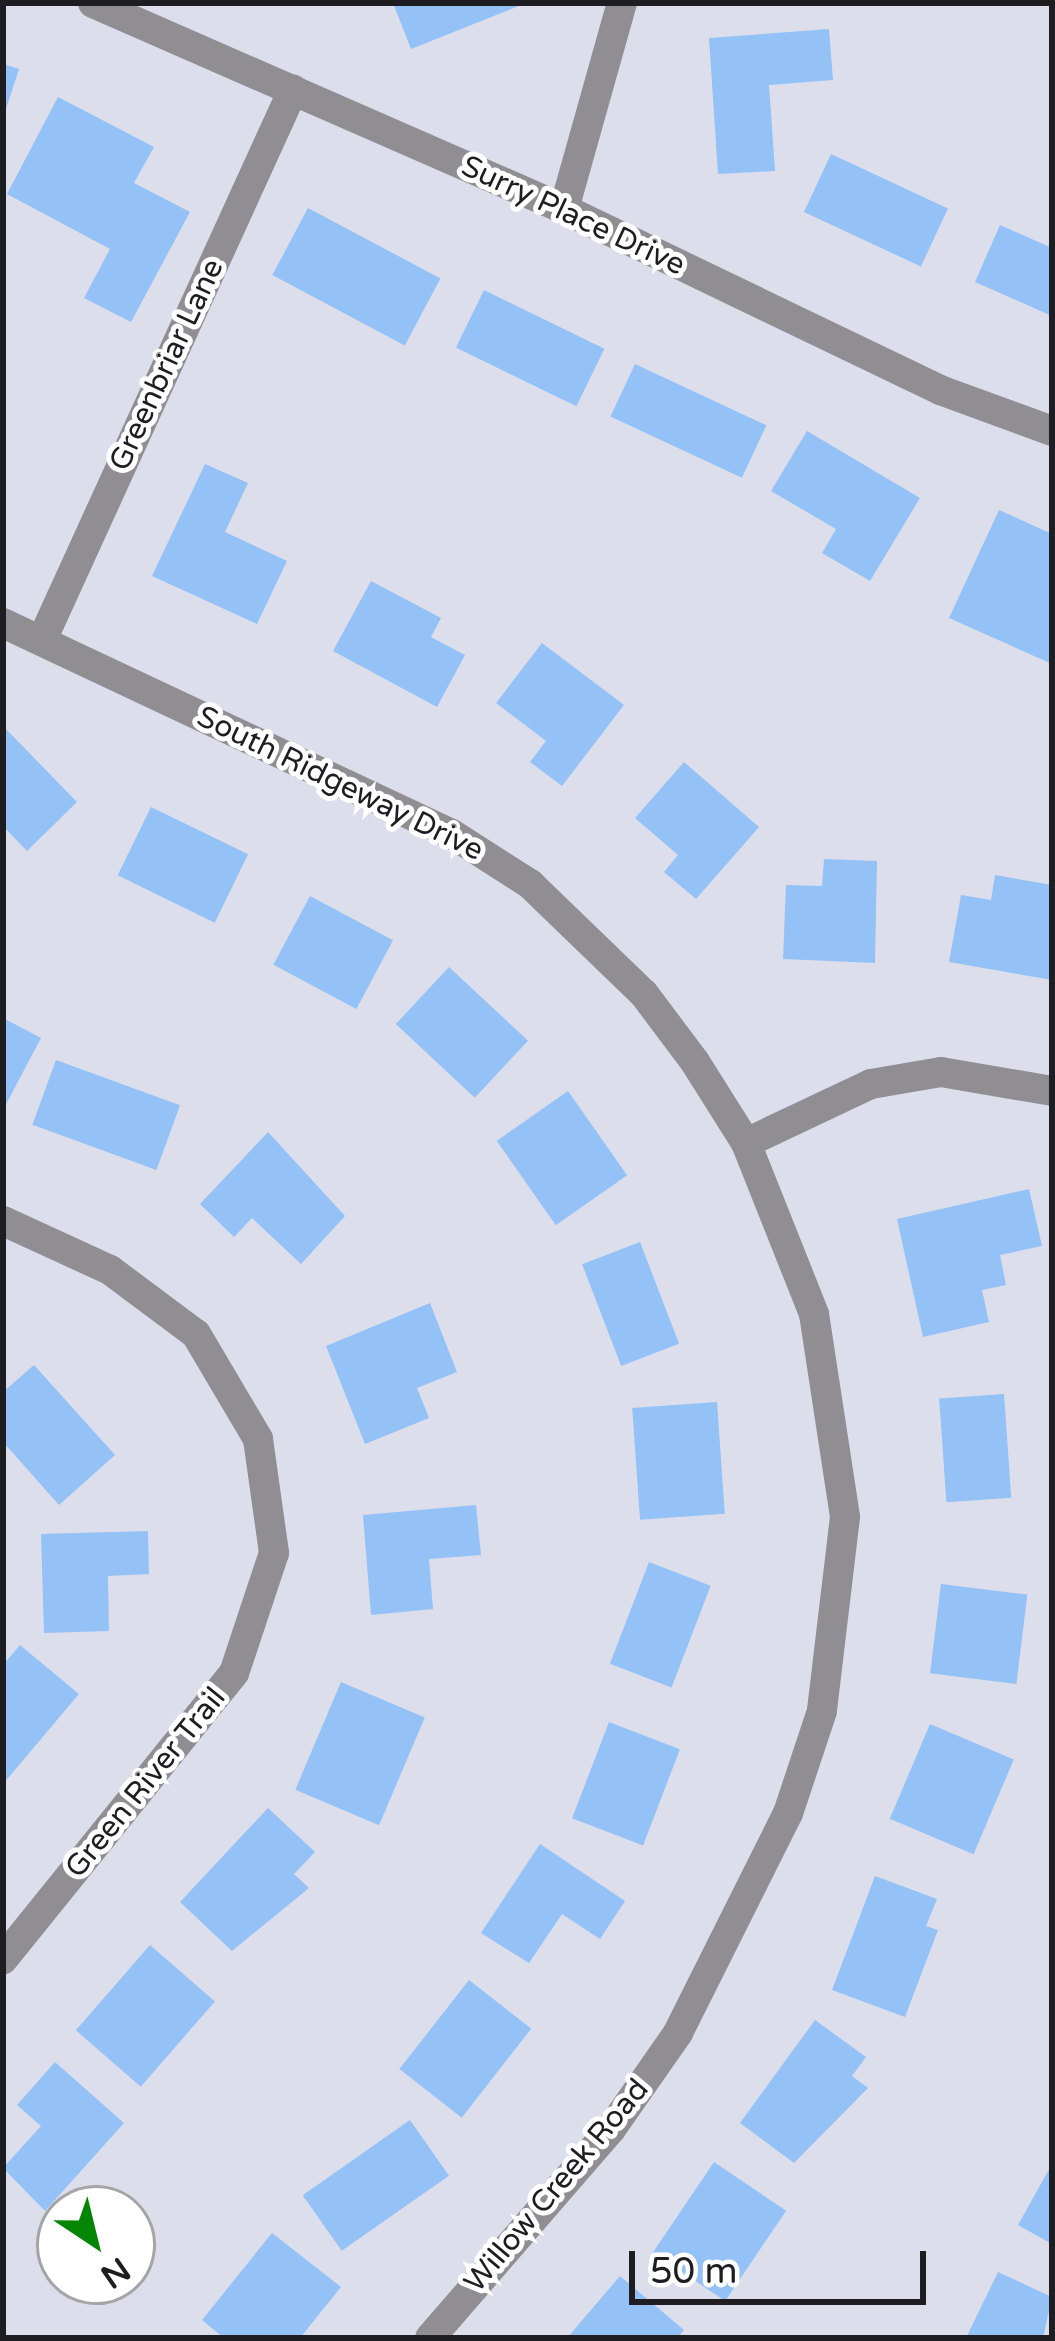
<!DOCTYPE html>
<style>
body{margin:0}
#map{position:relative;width:1055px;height:2341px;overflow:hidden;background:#dcdeec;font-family:"Varela Round",sans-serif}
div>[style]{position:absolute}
.building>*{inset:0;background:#94c1f6;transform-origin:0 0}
.street>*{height:30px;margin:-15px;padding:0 15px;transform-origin:15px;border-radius:15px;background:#908e93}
span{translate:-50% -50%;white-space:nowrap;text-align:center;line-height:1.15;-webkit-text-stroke:10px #fff;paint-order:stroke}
.street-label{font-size:30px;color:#1d1d22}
.frame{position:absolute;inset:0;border:6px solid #1d1d22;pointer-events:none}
.north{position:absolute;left:36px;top:2185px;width:120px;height:120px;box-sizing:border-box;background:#fff;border:3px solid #a5a5a7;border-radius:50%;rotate:145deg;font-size:33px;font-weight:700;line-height:48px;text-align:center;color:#1d1d22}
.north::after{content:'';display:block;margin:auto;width:42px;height:54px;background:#048504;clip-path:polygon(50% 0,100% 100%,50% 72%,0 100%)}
.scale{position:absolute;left:629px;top:2251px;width:297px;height:54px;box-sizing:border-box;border:6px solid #1d1d22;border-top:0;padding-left:15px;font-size:36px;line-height:42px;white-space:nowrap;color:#1d1d22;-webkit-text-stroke:9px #fff;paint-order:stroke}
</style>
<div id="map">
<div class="building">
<i style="clip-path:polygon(393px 3px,526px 3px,411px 49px)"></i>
<i style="clip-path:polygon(829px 29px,833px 80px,769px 85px,775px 171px,718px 174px,709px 38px)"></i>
<i style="clip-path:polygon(3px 64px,19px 69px,4px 115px,3px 115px)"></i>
<i style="clip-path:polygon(58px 97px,154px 147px,134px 183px,190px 212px,131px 322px,84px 298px,110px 249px,7px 194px)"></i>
<i style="left:831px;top:154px;width:129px;height:64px;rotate:25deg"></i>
<i style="left:308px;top:208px;width:150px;height:76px;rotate:28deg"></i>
<i style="clip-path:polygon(1000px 225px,1052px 248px,1052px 316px,975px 282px)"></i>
<i style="left:484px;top:290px;width:134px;height:64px;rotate:26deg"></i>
<i style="left:635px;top:364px;width:145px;height:58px;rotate:25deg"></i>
<i style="clip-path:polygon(807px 431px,920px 498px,870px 581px,822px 553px,836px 529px,771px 491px)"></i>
<i style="clip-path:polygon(205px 464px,248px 483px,225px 532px,287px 561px,257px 624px,152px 576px)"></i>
<i style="clip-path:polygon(999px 510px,1052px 534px,1052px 664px,949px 618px)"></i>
<i style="clip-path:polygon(371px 581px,441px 618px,431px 637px,465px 655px,437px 707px,333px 651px)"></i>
<i style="clip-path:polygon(542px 643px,624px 705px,562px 786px,530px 762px,546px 741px,496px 703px)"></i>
<i style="clip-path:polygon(3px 726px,77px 802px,27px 851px,3px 826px)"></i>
<i style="clip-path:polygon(684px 762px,759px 827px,696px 899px,664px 872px,678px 855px,635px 818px)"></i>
<i style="left:151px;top:807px;width:108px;height:76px;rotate:26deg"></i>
<i style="clip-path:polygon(824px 859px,877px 861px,875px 963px,783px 959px,786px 885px,822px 886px)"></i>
<i style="clip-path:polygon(995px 875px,1052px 885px,1052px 980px,949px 962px,961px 895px,991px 900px)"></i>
<i style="left:310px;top:896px;width:94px;height:78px;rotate:28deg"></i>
<i style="left:449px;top:967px;width:108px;height:78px;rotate:43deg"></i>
<i style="clip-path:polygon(3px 1018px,41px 1038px,3px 1110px)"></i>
<i style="left:56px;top:1060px;width:132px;height:69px;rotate:20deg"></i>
<i style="left:568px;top:1091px;width:103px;height:87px;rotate:55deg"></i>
<i style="clip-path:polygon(268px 1132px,345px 1216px,301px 1264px,252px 1218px,234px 1237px,200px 1204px)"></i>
<i style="clip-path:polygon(1029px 1189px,1042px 1246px,1000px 1255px,1006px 1285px,982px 1290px,989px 1322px,923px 1337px,897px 1219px)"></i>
<i style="left:640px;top:1242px;width:109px;height:62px;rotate:69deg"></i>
<i style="clip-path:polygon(430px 1303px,457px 1372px,417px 1388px,429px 1418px,365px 1444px,326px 1346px)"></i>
<i style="clip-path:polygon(34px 1365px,115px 1455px,59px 1505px,3px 1442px,3px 1392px)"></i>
<i style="left:1004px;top:1394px;width:104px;height:65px;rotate:86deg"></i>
<i style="left:717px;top:1402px;width:112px;height:85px;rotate:86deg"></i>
<i style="clip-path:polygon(476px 1505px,481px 1555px,429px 1559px,433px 1609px,371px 1615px,363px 1515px)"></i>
<i style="clip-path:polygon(148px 1531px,149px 1574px,108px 1576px,109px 1631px,44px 1633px,41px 1534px)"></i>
<i style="left:649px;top:1562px;width:66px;height:109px;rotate:21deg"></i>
<i style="left:941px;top:1584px;width:87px;height:90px;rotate:7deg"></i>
<i style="clip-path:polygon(20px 1645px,79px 1694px,3px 1784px,3px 1665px)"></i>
<i style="left:341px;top:1682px;width:91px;height:117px;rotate:23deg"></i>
<i style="left:609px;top:1722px;width:76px;height:103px;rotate:21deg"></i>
<i style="left:930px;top:1724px;width:91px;height:103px;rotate:23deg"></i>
<i style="clip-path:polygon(268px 1808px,315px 1852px,294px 1874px,309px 1888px,232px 1951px,180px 1902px)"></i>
<i style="clip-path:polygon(540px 1844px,625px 1901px,600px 1939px,562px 1914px,529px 1963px,481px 1933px)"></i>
<i style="clip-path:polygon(875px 1876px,937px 1899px,926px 1926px,938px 1930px,905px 2017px,832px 1990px)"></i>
<i style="left:150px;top:1945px;width:86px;height:113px;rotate:41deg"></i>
<i style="left:469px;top:1980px;width:79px;height:113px;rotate:38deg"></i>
<i style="clip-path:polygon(815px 2020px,866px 2057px,852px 2076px,868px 2088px,794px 2163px,740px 2123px)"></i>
<i style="clip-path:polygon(55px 2062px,124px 2123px,45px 2211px,3px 2168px,41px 2126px,17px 2105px)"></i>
<i style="left:410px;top:2120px;width:68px;height:131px;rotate:55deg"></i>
<i style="left:714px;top:2162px;width:87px;height:109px;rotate:34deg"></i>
<i style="clip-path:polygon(1052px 2164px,1052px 2244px,1018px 2225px)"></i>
<i style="clip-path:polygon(272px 2233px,341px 2287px,300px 2338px,224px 2338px,202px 2320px)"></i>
<i style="clip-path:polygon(998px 2272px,1052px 2297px,1043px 2338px,966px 2338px)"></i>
<i style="clip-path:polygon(620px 2276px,684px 2330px,677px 2338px,567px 2338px)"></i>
</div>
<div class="street">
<i style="left:93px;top:3px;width:514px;rotate:23.62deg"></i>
<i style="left:564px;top:209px;width:417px;rotate:25.7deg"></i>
<i style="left:940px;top:390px;width:119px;rotate:20.1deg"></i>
<i style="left:564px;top:209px;width:214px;rotate:-74.3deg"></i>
<i style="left:3px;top:623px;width:496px;rotate:25.2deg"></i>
<i style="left:452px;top:834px;width:93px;rotate:32.7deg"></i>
<i style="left:530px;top:884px;width:158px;rotate:44deg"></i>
<i style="left:644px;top:994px;width:85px;rotate:53.1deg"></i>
<i style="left:695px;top:1062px;width:96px;rotate:57.8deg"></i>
<i style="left:746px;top:1143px;width:184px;rotate:68.3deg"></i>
<i style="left:814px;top:1314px;width:205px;rotate:81.3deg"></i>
<i style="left:845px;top:1517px;width:195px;rotate:96.8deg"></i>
<i style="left:822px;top:1711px;width:108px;rotate:108.4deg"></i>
<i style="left:788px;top:1813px;width:246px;rotate:116.6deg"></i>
<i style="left:678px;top:2033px;width:117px;rotate:124.9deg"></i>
<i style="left:611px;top:2129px;width:276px;rotate:130.9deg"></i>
<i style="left:42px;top:640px;width:605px;rotate:-65.47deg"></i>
<i style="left:746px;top:1143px;width:138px;rotate:-25.3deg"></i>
<i style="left:871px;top:1084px;width:71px;rotate:-9.7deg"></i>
<i style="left:941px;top:1072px;width:113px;rotate:9.7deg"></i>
<i style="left:3px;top:1221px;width:118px;rotate:24.6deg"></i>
<i style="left:110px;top:1270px;width:107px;rotate:36.7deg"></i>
<i style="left:196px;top:1334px;width:122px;rotate:59.4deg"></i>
<i style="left:258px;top:1439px;width:115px;rotate:82deg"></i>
<i style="left:274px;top:1553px;width:126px;rotate:108.4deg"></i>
<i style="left:234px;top:1673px;width:368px;rotate:128.9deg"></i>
</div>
<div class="street-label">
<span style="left:573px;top:216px;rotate:25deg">Surry Place Drive</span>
<span style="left:167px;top:365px;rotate:-65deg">Greenbriar Lane</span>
<span style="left:340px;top:784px;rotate:26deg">South Ridgeway Drive</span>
<span style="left:146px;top:1783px;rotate:-51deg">Green River Trail</span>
<span style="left:557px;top:2186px;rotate:-50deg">Willow Creek Road</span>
</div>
<div class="frame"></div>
<div class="north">N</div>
<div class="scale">50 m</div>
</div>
